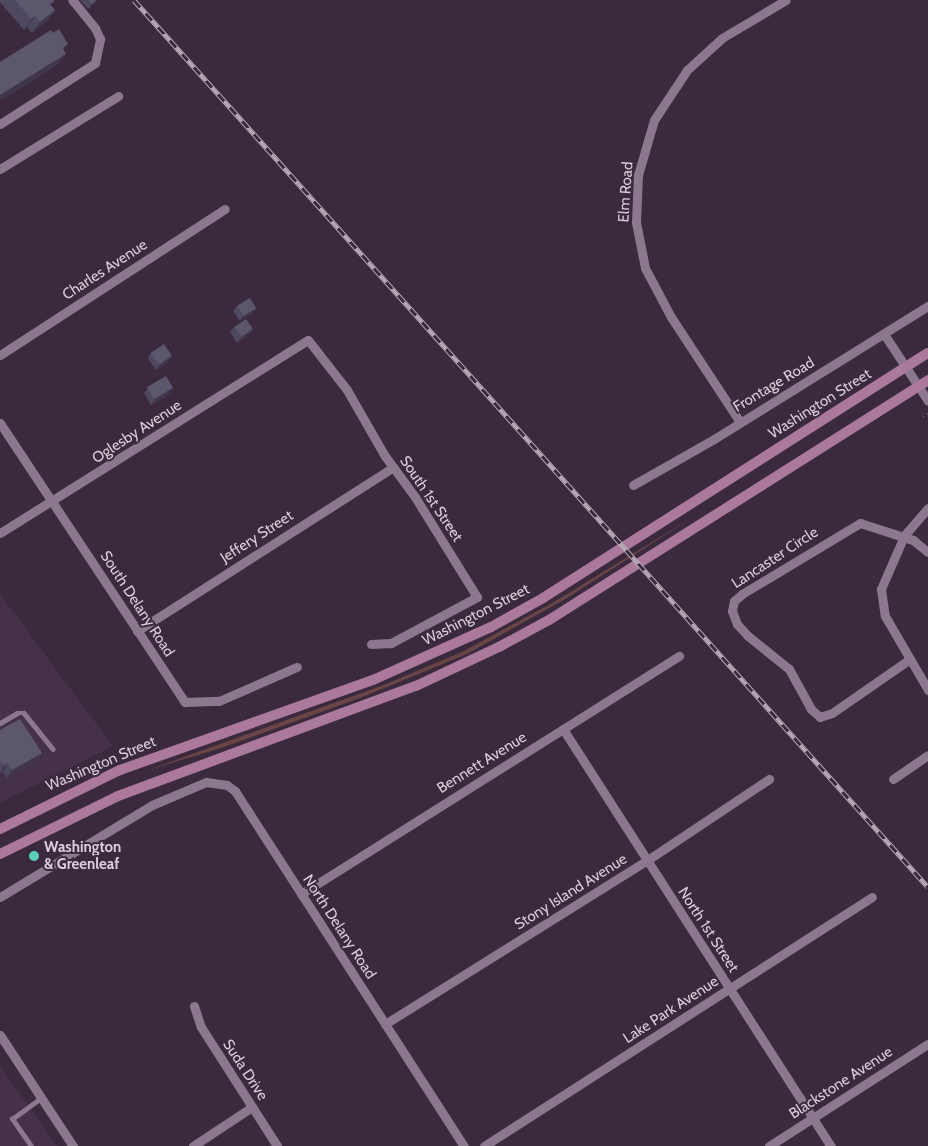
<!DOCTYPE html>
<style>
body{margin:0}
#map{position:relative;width:928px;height:1146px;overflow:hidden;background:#3b2a3d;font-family:Cabin,sans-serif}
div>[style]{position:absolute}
.built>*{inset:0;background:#46314a}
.green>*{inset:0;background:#694546}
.path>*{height:2px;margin-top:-1px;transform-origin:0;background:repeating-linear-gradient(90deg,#746676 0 1px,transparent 0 5px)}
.service>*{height:4.5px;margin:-2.25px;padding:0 2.25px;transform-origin:2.25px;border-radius:2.25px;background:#8b788e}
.minor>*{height:9px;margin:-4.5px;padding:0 4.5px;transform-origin:4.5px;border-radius:4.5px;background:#8b788e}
.secondary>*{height:10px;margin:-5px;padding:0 5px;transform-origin:5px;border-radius:5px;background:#aa799b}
.rail>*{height:5px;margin-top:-2.5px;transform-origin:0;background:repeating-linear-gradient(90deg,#3b2a3d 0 9px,#b5a9b6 0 18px);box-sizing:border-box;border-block:1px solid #b5a9b6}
.wall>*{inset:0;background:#4e4960}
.shaded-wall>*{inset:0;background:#40374d}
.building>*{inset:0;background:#5c576d;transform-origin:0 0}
.dots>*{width:14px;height:14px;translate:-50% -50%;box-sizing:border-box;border:2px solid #3b2a3d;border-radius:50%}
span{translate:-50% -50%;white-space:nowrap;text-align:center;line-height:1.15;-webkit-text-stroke:4px #3b2a3d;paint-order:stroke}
.street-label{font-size:15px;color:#d9ceda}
.poi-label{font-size:15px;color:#d9ceda;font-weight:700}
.left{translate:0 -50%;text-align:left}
</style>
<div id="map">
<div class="built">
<i style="clip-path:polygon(0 594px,113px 746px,0 803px)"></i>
<i style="clip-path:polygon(0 1066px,57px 1146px,0 1146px)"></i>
</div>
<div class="green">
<i style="clip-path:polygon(693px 517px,567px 598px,467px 654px,360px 698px,221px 748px,148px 770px,381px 686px,462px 652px,554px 602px)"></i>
</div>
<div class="path">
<i style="left:923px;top:417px;width:6px;rotate:-31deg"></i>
</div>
<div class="service">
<i style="left:0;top:723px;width:20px;rotate:-30deg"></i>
<i style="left:17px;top:713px;width:7px"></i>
<i style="left:24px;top:713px;width:46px;rotate:51.1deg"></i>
<i style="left:31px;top:1146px;width:33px;rotate:-125deg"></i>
<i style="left:12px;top:1119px;width:34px;rotate:-36deg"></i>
</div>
<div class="minor">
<i style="left:0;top:124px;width:113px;rotate:-32.7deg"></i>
<i style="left:95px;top:63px;width:25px;rotate:-78deg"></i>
<i style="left:100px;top:39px;width:12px;rotate:-114deg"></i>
<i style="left:95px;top:28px;width:36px;rotate:-129deg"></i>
<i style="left:0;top:169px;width:139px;rotate:-31.7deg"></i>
<i style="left:884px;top:334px;width:80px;rotate:56.7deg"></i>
<i style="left:0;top:355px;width:268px;rotate:-33deg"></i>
<i style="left:740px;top:422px;width:126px;rotate:-123.3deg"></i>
<i style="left:671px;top:317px;width:55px;rotate:-118deg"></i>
<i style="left:645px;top:268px;width:47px;rotate:-101.1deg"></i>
<i style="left:636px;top:222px;width:47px;rotate:-87.6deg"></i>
<i style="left:638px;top:175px;width:57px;rotate:-73.8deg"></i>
<i style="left:654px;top:120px;width:60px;rotate:-56.6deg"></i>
<i style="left:687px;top:70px;width:47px;rotate:-42.4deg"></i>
<i style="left:722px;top:38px;width:74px;rotate:-30.7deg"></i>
<i style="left:0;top:423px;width:335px;rotate:56.5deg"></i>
<i style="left:185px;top:702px;width:34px;rotate:-2deg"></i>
<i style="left:219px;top:701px;width:85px;rotate:-23.6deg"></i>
<i style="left:633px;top:485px;width:93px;rotate:-29.6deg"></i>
<i style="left:714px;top:439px;width:252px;rotate:-31.9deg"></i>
<i style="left:928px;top:508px;width:37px;rotate:131deg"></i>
<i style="left:904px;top:536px;width:58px;rotate:113.5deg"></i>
<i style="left:881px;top:589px;width:27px;rotate:82deg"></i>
<i style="left:885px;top:616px;width:86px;rotate:59.8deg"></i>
<i style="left:0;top:533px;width:363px;rotate:-32.1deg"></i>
<i style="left:308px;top:340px;width:63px;rotate:52deg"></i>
<i style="left:347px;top:390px;width:76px;rotate:60.1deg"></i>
<i style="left:385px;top:456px;width:51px;rotate:53.8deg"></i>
<i style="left:415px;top:497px;width:118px;rotate:58.2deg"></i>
<i style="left:477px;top:597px;width:98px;rotate:151.9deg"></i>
<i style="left:391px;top:643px;width:20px;rotate:177deg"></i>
<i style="left:137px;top:631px;width:304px;rotate:-32.6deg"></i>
<i style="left:910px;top:659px;width:95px;rotate:145.3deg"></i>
<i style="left:832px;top:713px;width:13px;rotate:162deg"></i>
<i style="left:820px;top:717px;width:12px;rotate:-138deg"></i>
<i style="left:811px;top:709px;width:46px;rotate:-118.8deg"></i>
<i style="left:789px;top:669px;width:53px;rotate:-141.2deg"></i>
<i style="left:748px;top:636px;width:16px;rotate:-133deg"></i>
<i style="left:737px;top:624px;width:14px;rotate:-111deg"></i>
<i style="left:732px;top:611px;width:10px;rotate:-79deg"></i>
<i style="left:734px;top:601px;width:11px;rotate:-41deg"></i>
<i style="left:742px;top:594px;width:138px;rotate:-31deg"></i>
<i style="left:860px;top:523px;width:56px;rotate:17.8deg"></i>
<i style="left:913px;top:540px;width:19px;rotate:39deg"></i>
<i style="left:563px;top:729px;width:496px;rotate:57.3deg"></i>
<i style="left:893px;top:779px;width:42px;rotate:-34.4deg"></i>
<i style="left:301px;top:894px;width:447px;rotate:-32.2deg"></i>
<i style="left:0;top:897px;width:178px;rotate:-31.2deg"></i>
<i style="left:152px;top:805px;width:59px;rotate:-23.1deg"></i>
<i style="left:206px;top:782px;width:21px;rotate:8deg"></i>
<i style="left:227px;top:785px;width:10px;rotate:37deg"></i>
<i style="left:235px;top:791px;width:422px;rotate:57.2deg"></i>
<i style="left:194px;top:1006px;width:22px;rotate:72deg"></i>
<i style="left:201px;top:1027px;width:141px;rotate:57.4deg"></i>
<i style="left:385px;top:1024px;width:308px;rotate:-32deg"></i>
<i style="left:646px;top:861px;width:148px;rotate:-33.7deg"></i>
<i style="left:0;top:1035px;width:133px;rotate:56.7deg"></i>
<i style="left:193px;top:1146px;width:71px;rotate:-33.5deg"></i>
<i style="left:484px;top:1146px;width:461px;rotate:-32.7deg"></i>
<i style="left:769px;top:1146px;width:189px;rotate:-32.7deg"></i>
</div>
<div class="secondary">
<i style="left:0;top:829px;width:134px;rotate:-26.2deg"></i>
<i style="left:120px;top:770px;width:269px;rotate:-19.6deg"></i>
<i style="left:373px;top:680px;width:129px;rotate:-24.2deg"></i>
<i style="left:491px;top:627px;width:60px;rotate:-29.1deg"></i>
<i style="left:543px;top:598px;width:456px;rotate:-32.5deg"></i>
<i style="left:0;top:854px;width:131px;rotate:-26.2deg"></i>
<i style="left:118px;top:796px;width:318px;rotate:-20.3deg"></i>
<i style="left:416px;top:686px;width:92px;rotate:-25.2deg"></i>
<i style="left:499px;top:647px;width:57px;rotate:-28.4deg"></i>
<i style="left:549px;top:620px;width:449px;rotate:-32.3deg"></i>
</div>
<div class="rail">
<i style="left:134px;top:0;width:1190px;rotate:48.17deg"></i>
</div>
<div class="wall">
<i style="clip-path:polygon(0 0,53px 0,54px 1px,50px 5px,55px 10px,47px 21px,32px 33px,27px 27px,24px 30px,0 2px)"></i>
<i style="clip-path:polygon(80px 0,97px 0,95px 3px,88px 9px)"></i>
<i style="clip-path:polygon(237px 306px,256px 308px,253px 313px,240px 321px,233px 311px)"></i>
<i style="clip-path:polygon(234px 327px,253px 329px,249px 334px,237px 343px,230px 332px)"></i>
<i style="clip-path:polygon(151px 353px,172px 356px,168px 362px,156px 370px,148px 358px)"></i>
<i style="clip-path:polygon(148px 388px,170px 393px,151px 405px,144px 393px)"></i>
<i style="clip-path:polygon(0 730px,42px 753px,36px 761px,7px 778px,3px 772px,0 773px)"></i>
</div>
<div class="shaded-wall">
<i style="clip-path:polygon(96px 0,97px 0,95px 3px,88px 9px,92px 4px)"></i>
<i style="clip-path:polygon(55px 10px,47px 21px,32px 33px,40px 22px)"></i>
<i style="clip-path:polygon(35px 16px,27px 27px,24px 30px,31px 19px)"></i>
<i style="clip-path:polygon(66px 54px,59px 64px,0 101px,0 95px)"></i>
<i style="clip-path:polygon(256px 308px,253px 313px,240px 321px,243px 316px)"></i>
<i style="clip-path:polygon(253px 329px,249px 334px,237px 343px,241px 337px)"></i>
<i style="clip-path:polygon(172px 356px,168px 362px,156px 370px,159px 365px)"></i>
<i style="clip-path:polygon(173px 388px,170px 393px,151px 405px,155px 399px)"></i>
<i style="clip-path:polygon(42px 753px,36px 761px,7px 778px,12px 770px)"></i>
<i style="clip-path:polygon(8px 763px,3px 772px,0 773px,4px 766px)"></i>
</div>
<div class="building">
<i style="clip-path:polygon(15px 0,53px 0,54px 1px,50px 4px,55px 10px,40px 22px,35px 16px,31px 19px)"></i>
<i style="clip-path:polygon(88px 0,96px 0,92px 4px)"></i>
<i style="clip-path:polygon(59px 29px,68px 44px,63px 48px,66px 54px,0 95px,0 62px,51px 30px,53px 33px)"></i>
<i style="left:250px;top:298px;width:12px;height:15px;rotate:59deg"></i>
<i style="left:246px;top:319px;width:12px;height:14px;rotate:55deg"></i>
<i style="left:164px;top:344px;width:14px;height:16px;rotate:56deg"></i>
<i style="left:166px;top:376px;width:14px;height:22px;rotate:60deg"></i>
<i style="clip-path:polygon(20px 719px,42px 753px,12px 770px,8px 763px,4px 766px,2px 762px,0 764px,0 730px)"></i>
</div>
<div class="dots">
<i style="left:34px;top:856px;background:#5bcebb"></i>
</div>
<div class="street-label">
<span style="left:626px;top:192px;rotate:-86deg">Elm Road</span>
<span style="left:105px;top:270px;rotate:-33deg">Charles Avenue</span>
<span style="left:774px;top:385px;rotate:-31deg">Frontage Road</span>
<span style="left:820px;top:404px;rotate:-32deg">Washington Street</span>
<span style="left:137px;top:432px;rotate:-33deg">Oglesby Avenue</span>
<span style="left:431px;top:499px;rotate:56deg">South 1st Street</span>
<span style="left:257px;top:537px;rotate:-33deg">Jeffery Street</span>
<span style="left:775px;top:558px;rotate:-33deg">Lancaster Circle</span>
<span style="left:137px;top:604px;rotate:57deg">South Delany Road</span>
<span style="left:476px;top:615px;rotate:-27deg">Washington Street</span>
<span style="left:482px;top:763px;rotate:-32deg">Bennett Avenue</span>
<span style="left:101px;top:764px;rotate:-23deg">Washington Street</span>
<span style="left:571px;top:892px;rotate:-32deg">Stony Island Avenue</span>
<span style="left:339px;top:927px;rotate:57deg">North Delany Road</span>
<span style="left:708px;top:930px;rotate:57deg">North 1st Street</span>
<span style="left:671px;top:1010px;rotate:-33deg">Lake Park Avenue</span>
<span style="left:245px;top:1070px;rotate:57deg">Suda Drive</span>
<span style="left:841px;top:1083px;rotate:-33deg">Blackstone Avenue</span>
</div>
<div class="poi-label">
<span class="left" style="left:44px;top:856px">Washington<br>&amp; Greenleaf</span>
</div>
</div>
